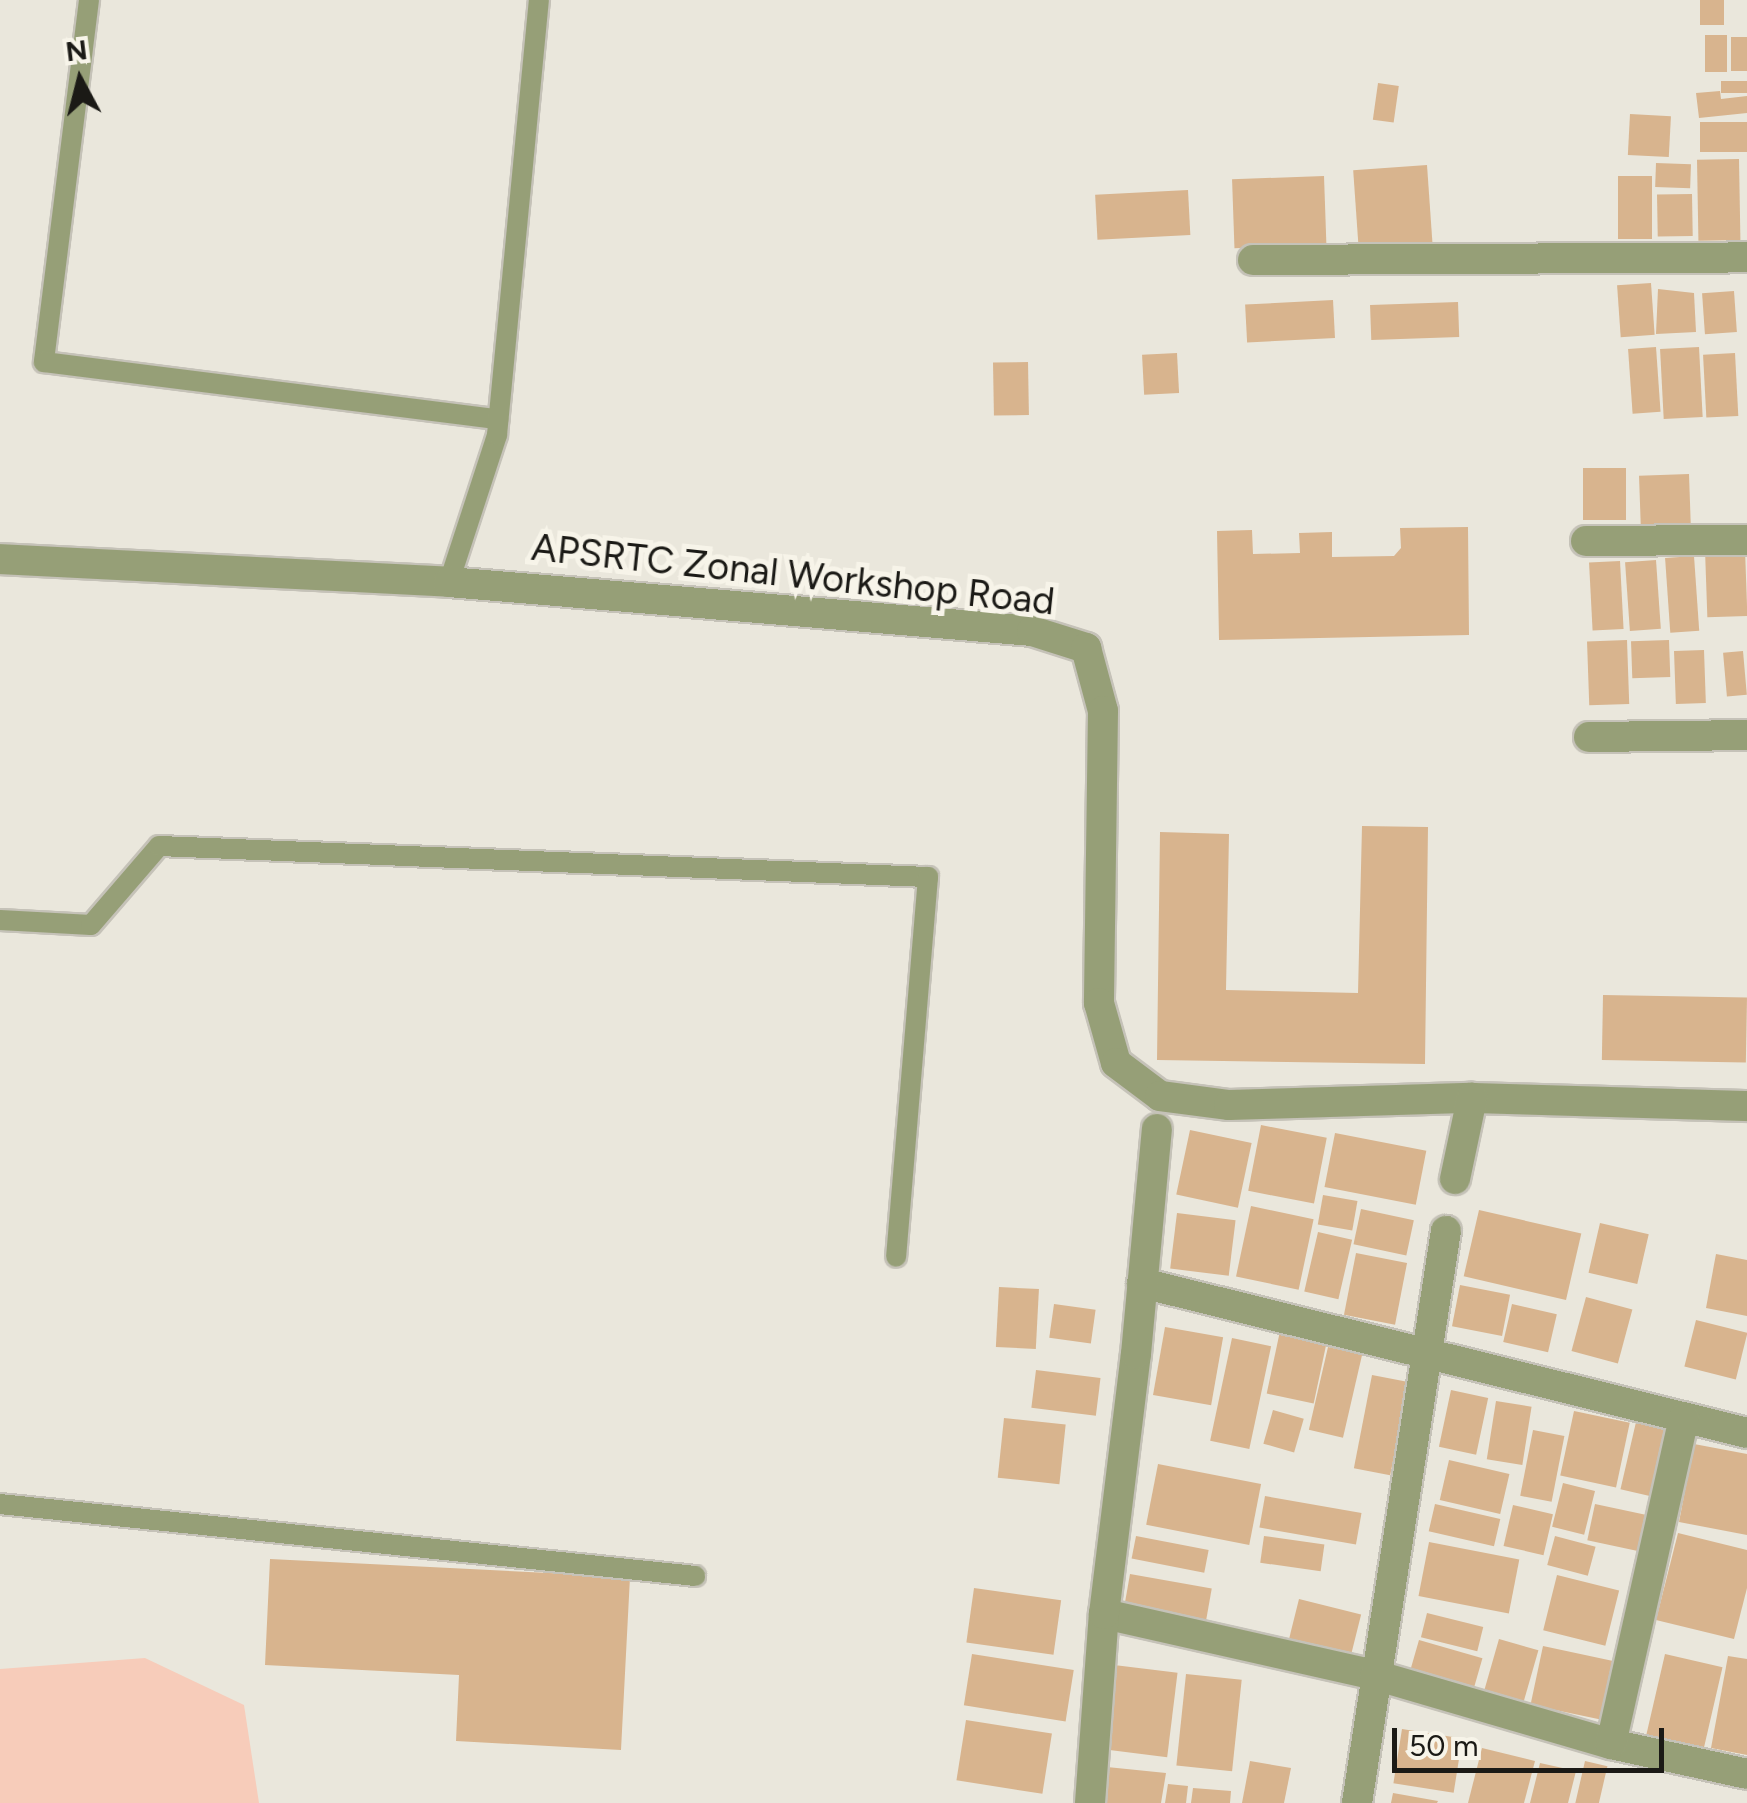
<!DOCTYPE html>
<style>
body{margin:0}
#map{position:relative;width:1747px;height:1803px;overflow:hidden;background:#eae7dc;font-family:Figtree,sans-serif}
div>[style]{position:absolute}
.green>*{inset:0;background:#f7ccba}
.building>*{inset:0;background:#d8b48e;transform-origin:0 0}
.roads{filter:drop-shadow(2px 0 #c5c2b8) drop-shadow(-2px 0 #c5c2b8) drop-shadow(0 2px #c5c2b8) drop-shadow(0 -2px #c5c2b8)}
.lane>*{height:20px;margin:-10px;padding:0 10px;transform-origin:10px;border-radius:10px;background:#969f77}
.street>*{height:30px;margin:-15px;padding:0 15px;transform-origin:15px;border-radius:15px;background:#969f77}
span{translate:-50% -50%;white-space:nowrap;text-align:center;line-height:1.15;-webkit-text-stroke:10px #f7f4e9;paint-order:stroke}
.street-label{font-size:38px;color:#1b1a16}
.north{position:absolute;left:30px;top:30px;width:100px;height:100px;-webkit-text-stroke:8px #f7f4e9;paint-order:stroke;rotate:353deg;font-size:28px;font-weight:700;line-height:40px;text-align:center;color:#1b1a16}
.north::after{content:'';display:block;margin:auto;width:35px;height:45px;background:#1b1a16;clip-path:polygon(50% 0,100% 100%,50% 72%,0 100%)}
.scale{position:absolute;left:1392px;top:1728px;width:272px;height:45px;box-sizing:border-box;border:5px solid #1b1a16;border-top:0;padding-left:12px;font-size:30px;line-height:35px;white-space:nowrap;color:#1b1a16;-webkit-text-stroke:8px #f7f4e9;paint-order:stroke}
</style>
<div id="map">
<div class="green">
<i style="clip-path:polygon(145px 1658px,244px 1705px,259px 1803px,0 1803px,0 1669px)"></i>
</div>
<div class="building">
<i style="left:1700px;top:0;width:24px;height:25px"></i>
<i style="left:1705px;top:35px;width:22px;height:37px"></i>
<i style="left:1747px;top:37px;width:34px;height:16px;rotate:90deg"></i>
<i style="left:1747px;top:81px;width:12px;height:26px;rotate:90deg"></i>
<i style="left:1378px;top:83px;width:21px;height:37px;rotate:8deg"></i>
<i style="clip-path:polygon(1720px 91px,1721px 99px,1747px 96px,1747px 113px,1699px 118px,1696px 93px)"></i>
<i style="left:1630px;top:114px;width:41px;height:41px;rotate:3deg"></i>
<i style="left:1747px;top:122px;width:30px;height:47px;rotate:90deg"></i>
<i style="left:1739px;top:159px;width:81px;height:42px;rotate:89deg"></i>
<i style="left:1656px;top:163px;width:35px;height:24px;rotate:2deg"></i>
<i style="left:1427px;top:165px;width:87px;height:74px;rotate:86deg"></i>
<i style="left:1324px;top:176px;width:69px;height:92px;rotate:88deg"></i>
<i style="left:1618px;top:176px;width:34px;height:63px"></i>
<i style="left:1188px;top:190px;width:45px;height:93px;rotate:87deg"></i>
<i style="left:1692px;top:194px;width:42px;height:35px;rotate:89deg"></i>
<i style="left:1651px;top:283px;width:52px;height:34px;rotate:86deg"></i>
<i style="clip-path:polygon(1658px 289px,1694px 293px,1696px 332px,1656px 334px)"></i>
<i style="left:1734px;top:291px;width:41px;height:32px;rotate:86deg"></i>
<i style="left:1333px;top:300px;width:38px;height:88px;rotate:87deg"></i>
<i style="left:1458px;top:302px;width:35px;height:88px;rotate:88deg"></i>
<i style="left:1656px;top:347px;width:65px;height:28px;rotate:86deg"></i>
<i style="left:1699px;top:347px;width:70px;height:39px;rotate:87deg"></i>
<i style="left:1177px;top:353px;width:40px;height:35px;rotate:87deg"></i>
<i style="left:1735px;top:353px;width:63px;height:32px;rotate:87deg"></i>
<i style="left:1028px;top:362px;width:53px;height:35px;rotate:89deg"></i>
<i style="left:1626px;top:468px;width:52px;height:43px;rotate:90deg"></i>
<i style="left:1689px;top:474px;width:53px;height:50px;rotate:88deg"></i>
<i style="clip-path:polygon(1468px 527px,1469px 635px,1219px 640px,1217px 531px,1252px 530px,1253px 554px,1300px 553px,1299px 533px,1332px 532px,1332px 557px,1394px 556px,1401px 548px,1400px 528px)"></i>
<i style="left:1745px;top:549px;width:67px;height:40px;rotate:88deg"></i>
<i style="left:1694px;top:556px;width:75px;height:29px;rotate:86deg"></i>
<i style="left:1656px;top:560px;width:69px;height:31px;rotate:86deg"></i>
<i style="left:1620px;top:561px;width:68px;height:31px;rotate:87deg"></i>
<i style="left:1627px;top:640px;width:64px;height:40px;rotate:88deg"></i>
<i style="left:1669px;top:640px;width:37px;height:38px;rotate:88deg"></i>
<i style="left:1704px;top:650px;width:53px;height:30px;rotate:88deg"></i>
<i style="left:1743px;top:651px;width:44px;height:20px;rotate:85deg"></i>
<i style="clip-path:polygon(1362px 826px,1428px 827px,1425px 1064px,1157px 1060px,1160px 832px,1229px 834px,1226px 990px,1358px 993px)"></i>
<i style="left:1603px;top:995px;width:144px;height:65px;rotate:1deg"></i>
<i style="left:1261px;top:1125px;width:67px;height:67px;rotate:11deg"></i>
<i style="left:1190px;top:1130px;width:63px;height:66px;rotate:12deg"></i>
<i style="left:1335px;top:1133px;width:93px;height:55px;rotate:11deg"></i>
<i style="left:1323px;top:1195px;width:35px;height:30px;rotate:10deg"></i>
<i style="left:1251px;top:1206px;width:64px;height:72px;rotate:12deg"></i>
<i style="left:1361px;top:1209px;width:54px;height:36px;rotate:12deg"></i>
<i style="left:1479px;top:1210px;width:105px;height:68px;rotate:13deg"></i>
<i style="left:1177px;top:1213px;width:59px;height:56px;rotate:7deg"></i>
<i style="left:1600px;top:1223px;width:50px;height:51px;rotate:13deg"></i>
<i style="left:1318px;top:1232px;width:35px;height:61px;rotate:13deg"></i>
<i style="left:1356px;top:1253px;width:52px;height:63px;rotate:11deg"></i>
<i style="clip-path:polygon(1716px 1254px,1747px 1260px,1747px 1316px,1706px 1308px)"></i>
<i style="left:1460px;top:1285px;width:51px;height:42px;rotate:11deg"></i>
<i style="left:999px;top:1287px;width:40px;height:60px;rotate:3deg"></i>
<i style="left:1586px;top:1297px;width:48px;height:56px;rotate:15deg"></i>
<i style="left:1054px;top:1304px;width:42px;height:34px;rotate:8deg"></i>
<i style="left:1512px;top:1304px;width:46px;height:39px;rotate:13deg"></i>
<i style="left:1696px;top:1320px;width:53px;height:48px;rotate:14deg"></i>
<i style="left:1165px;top:1327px;width:59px;height:69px;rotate:10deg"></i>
<i style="left:1280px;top:1331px;width:48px;height:64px;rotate:12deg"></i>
<i style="left:1232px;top:1338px;width:40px;height:105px;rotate:12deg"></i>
<i style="left:1328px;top:1347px;width:35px;height:85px;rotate:13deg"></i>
<i style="left:1036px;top:1370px;width:65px;height:38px;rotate:7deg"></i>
<i style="left:1372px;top:1375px;width:37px;height:95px;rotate:11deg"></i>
<i style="left:1451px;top:1390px;width:38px;height:58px;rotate:12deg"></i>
<i style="left:1496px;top:1401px;width:36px;height:59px;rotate:9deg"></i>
<i style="left:1273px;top:1410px;width:32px;height:35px;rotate:16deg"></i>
<i style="left:1574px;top:1411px;width:57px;height:66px;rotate:12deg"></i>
<i style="left:1004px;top:1418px;width:62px;height:60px;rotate:6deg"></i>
<i style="left:1636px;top:1422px;width:40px;height:69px;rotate:13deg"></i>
<i style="left:1533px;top:1430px;width:32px;height:67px;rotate:11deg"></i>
<i style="clip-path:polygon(1694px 1444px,1747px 1454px,1747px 1535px,1679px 1522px)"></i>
<i style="left:1449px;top:1460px;width:62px;height:41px;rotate:13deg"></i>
<i style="left:1158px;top:1464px;width:105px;height:62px;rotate:11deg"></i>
<i style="left:1563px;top:1483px;width:33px;height:45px;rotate:14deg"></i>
<i style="left:1265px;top:1496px;width:98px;height:32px;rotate:10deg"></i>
<i style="left:1435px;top:1504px;width:67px;height:28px;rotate:13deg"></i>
<i style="left:1595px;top:1504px;width:66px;height:37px;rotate:12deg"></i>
<i style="left:1513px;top:1505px;width:41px;height:42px;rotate:13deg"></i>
<i style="clip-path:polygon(1678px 1533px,1747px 1550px,1747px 1588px,1734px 1639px,1656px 1620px)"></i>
<i style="left:1136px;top:1536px;width:74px;height:23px;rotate:11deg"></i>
<i style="left:1264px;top:1536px;width:61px;height:27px;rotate:8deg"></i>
<i style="left:1555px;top:1536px;width:42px;height:30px;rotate:15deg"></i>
<i style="left:1429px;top:1542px;width:92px;height:55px;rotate:11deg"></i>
<i style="clip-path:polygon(270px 1559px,630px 1577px,621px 1750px,456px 1741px,459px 1675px,265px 1665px)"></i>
<i style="left:1130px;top:1574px;width:83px;height:41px;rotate:10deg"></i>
<i style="left:1557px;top:1575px;width:64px;height:57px;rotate:14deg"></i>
<i style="left:974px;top:1588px;width:88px;height:55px;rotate:8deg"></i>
<i style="left:1299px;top:1599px;width:64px;height:54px;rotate:14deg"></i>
<i style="left:1427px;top:1613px;width:58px;height:25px;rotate:14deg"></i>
<i style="left:1499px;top:1639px;width:41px;height:58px;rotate:16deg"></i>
<i style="left:1419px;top:1640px;width:66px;height:42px;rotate:16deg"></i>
<i style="left:1543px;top:1646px;width:80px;height:60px;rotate:12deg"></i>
<i style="left:972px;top:1654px;width:103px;height:52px;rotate:9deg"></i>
<i style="left:1665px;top:1654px;width:59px;height:93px;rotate:13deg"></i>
<i style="clip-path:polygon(1728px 1656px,1747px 1659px,1747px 1755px,1711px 1748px)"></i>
<i style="left:1114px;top:1665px;width:64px;height:85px;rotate:7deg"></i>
<i style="left:1186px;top:1674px;width:56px;height:92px;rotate:6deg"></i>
<i style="left:966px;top:1720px;width:87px;height:61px;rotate:9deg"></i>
<i style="left:1402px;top:1729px;width:61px;height:55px;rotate:9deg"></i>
<i style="clip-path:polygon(1482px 1748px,1535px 1761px,1524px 1803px,1468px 1803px)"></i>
<i style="clip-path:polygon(1250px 1761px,1291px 1768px,1284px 1803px,1242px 1803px)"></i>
<i style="left:1585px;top:1761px;width:23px;height:43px;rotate:13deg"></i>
<i style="clip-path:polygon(1540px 1763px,1576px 1771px,1568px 1803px,1530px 1803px)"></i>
<i style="clip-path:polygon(1107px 1767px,1166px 1773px,1161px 1803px,1103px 1803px)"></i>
<i style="clip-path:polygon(1168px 1784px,1188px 1786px,1186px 1803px,1165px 1803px)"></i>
<i style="clip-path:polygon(1193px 1788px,1231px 1791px,1230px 1803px,1191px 1803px)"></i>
<i style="clip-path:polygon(1393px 1793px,1438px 1801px,1437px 1803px,1391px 1803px)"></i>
</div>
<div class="roads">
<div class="lane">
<i style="left:89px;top:0;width:365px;rotate:97.1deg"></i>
<i style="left:44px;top:362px;width:458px;rotate:7.2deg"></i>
<i style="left:449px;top:582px;width:155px;rotate:-71.9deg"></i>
<i style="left:497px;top:435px;width:437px;rotate:-84.5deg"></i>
<i style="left:0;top:920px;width:91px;rotate:3.1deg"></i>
<i style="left:91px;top:925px;width:104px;rotate:-49.3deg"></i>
<i style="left:159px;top:846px;width:770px;rotate:2.31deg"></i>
<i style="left:928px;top:877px;width:381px;rotate:94.8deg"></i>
<i style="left:0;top:1504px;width:699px;rotate:5.91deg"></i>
</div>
<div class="street">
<i style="left:1253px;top:260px;width:494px;rotate:-0.3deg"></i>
<i style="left:1586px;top:541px;width:161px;rotate:-0.4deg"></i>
<i style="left:0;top:559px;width:450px;rotate:2.9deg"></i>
<i style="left:449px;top:582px;width:585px;rotate:4.8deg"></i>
<i style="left:1032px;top:631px;width:57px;rotate:17.5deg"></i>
<i style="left:1086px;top:648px;width:65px;rotate:74.9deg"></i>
<i style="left:1103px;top:711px;width:292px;rotate:90.8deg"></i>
<i style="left:1099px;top:1003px;width:62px;rotate:74.2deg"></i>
<i style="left:1116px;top:1063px;width:55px;rotate:36.9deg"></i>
<i style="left:1160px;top:1096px;width:70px;rotate:7.4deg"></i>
<i style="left:1229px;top:1105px;width:243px;rotate:-1.7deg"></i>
<i style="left:1472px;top:1098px;width:275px;rotate:1.7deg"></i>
<i style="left:1589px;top:737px;width:158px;rotate:-0.7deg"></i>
<i style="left:1455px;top:1179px;width:83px;rotate:-78.1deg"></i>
<i style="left:1142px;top:1283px;width:623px;rotate:13.92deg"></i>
<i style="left:1104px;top:1614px;width:278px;rotate:12.7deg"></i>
<i style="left:1375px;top:1675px;width:246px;rotate:16.3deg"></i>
<i style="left:1611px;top:1744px;width:139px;rotate:12.4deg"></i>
<i style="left:1611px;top:1744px;width:334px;rotate:-77.4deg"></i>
<i style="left:1090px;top:1803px;width:190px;rotate:-85.8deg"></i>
<i style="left:1104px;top:1614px;width:262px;rotate:-83deg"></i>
<i style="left:1136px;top:1354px;width:226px;rotate:-84.7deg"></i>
<i style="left:1357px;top:1803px;width:579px;rotate:-81.16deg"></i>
</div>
</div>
<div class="street-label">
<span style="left:793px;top:575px;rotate:6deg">APSRTC Zonal Workshop Road</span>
</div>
<div class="north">N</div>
<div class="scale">50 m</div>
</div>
